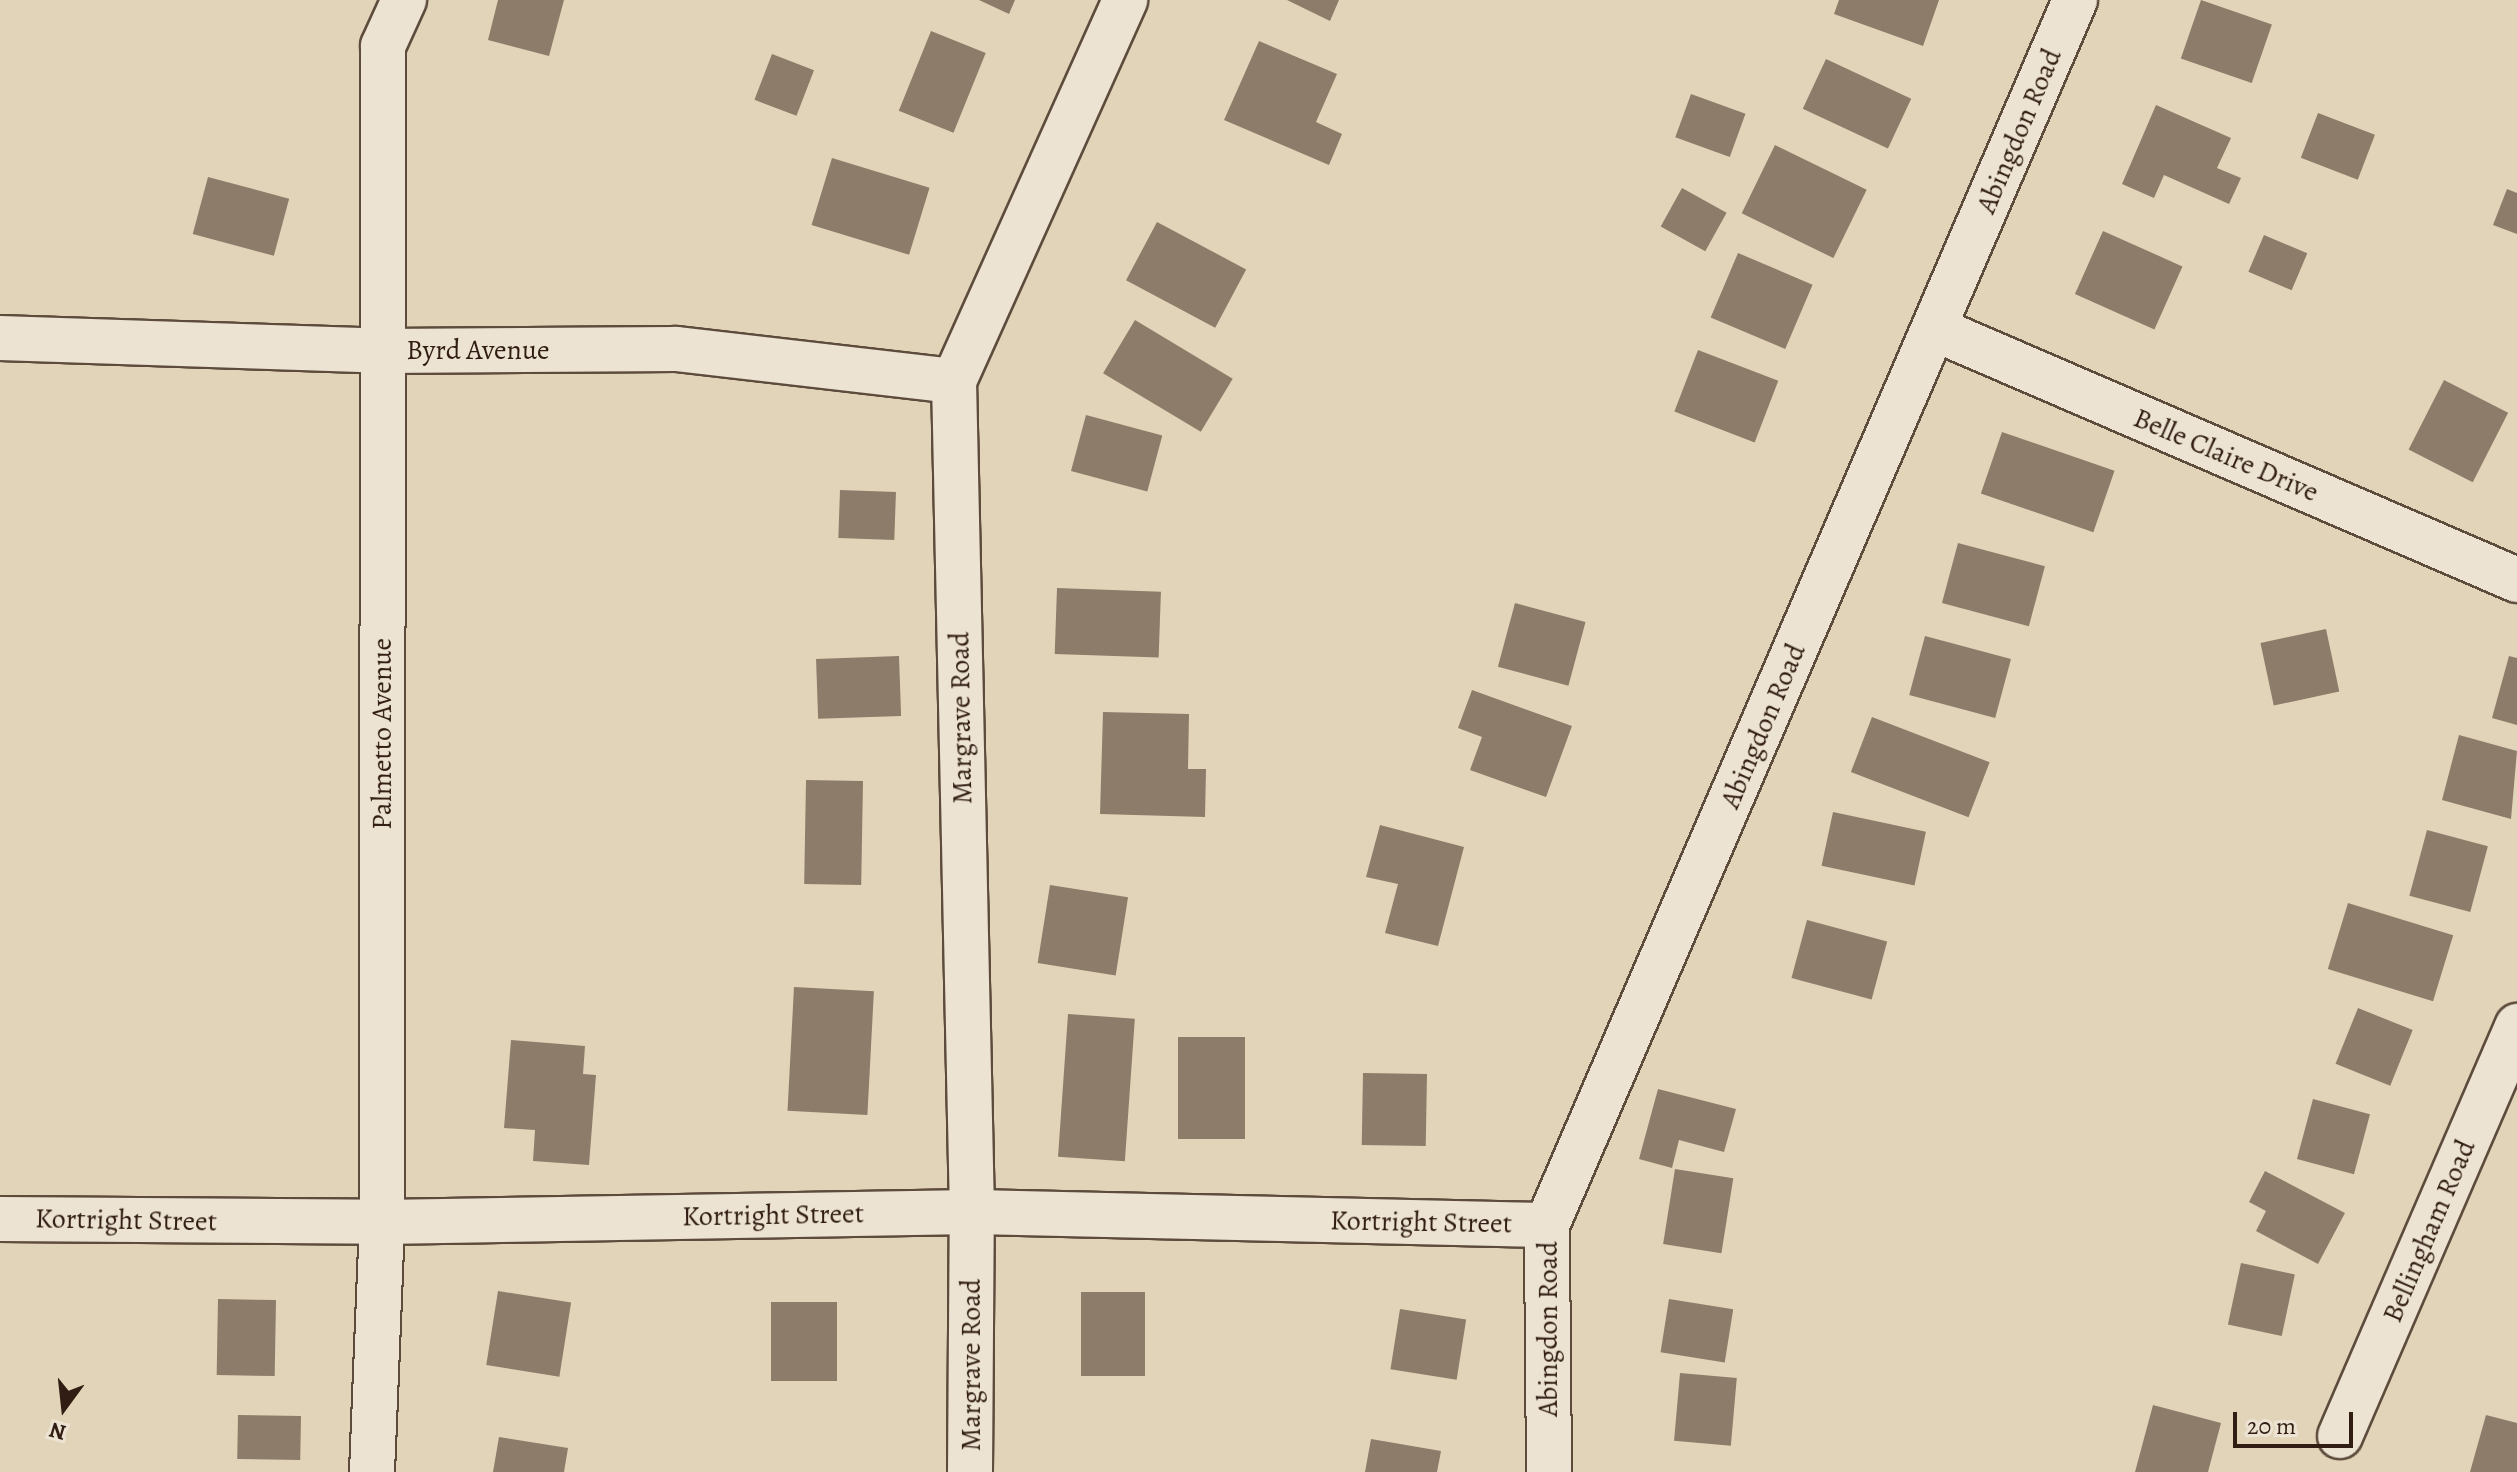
<!DOCTYPE html>
<style>
body{margin:0}
#map{position:relative;width:2517px;height:1472px;overflow:hidden;background:#e2d4b9;font-family:Alegreya,serif}
div>[style]{position:absolute}
.building>*{inset:0;background:#8d7c69;transform-origin:0 0}
.roads{filter:drop-shadow(2px 0 #5d4b3c) drop-shadow(-2px 0 #5d4b3c) drop-shadow(0 2px #5d4b3c) drop-shadow(0 -2px #5d4b3c)}
.street>*{height:44px;margin:-22px;padding:0 22px;transform-origin:22px;border-radius:22px;background:#ece3d2}
span{translate:-50% -50%;white-space:nowrap;text-align:center;line-height:1.15;-webkit-text-stroke:6px #ece3d2;paint-order:stroke}
.street-label{font-size:28px;color:#311d13}
.north{position:absolute;left:24px;top:1368px;width:80px;height:80px;-webkit-text-stroke:6px #ece3d2;paint-order:stroke;rotate:195deg;font-size:22px;font-weight:700;line-height:32px;text-align:center;color:#311d13}
.north::after{content:'';display:block;margin:auto;width:28px;height:36px;background:#311d13;clip-path:polygon(50% 0,100% 100%,50% 72%,0 100%)}
.scale{position:absolute;left:2233px;top:1412px;width:120px;height:36px;box-sizing:border-box;border:4px solid #311d13;border-top:0;padding-left:10px;font-size:24px;line-height:28px;white-space:nowrap;color:#311d13;-webkit-text-stroke:6px #ece3d2;paint-order:stroke}
</style>
<div id="map">
<div class="building">
<i style="clip-path:polygon(498px 0,564px 0,549px 56px,488px 40px)"></i>
<i style="clip-path:polygon(979px 0,1015px 0,1009px 14px)"></i>
<i style="clip-path:polygon(1287px 0,1339px 0,1330px 21px)"></i>
<i style="clip-path:polygon(1839px 0,1939px 0,1923px 46px,1834px 14px)"></i>
<i style="left:2201px;top:0;width:75px;height:62px;rotate:19deg"></i>
<i style="left:931px;top:31px;width:59px;height:86px;rotate:22deg"></i>
<i style="clip-path:polygon(1259px 41px,1337px 74px,1316px 122px,1342px 134px,1329px 165px,1224px 120px)"></i>
<i style="left:772px;top:54px;width:45px;height:49px;rotate:21deg"></i>
<i style="left:1826px;top:59px;width:94px;height:55px;rotate:25deg"></i>
<i style="left:1691px;top:94px;width:58px;height:46px;rotate:20deg"></i>
<i style="clip-path:polygon(2156px 105px,2231px 138px,2217px 168px,2241px 178px,2229px 204px,2164px 175px,2154px 198px,2122px 184px)"></i>
<i style="left:2318px;top:113px;width:61px;height:48px;rotate:21deg"></i>
<i style="left:1775px;top:145px;width:102px;height:76px;rotate:26deg"></i>
<i style="left:832px;top:158px;width:102px;height:70px;rotate:17deg"></i>
<i style="left:208px;top:177px;width:84px;height:59px;rotate:15deg"></i>
<i style="left:1682px;top:188px;width:51px;height:44px;rotate:29deg"></i>
<i style="clip-path:polygon(2507px 189px,2517px 193px,2517px 234px,2493px 225px)"></i>
<i style="left:1157px;top:222px;width:101px;height:66px;rotate:28deg"></i>
<i style="left:2103px;top:231px;width:87px;height:69px;rotate:24deg"></i>
<i style="left:2264px;top:235px;width:47px;height:40px;rotate:23deg"></i>
<i style="left:1738px;top:253px;width:81px;height:70px;rotate:23deg"></i>
<i style="left:1135px;top:320px;width:114px;height:62px;rotate:31deg"></i>
<i style="left:1698px;top:350px;width:86px;height:66px;rotate:21deg"></i>
<i style="left:2444px;top:380px;width:72px;height:78px;rotate:27deg"></i>
<i style="left:1086px;top:415px;width:79px;height:58px;rotate:15deg"></i>
<i style="left:2002px;top:432px;width:119px;height:65px;rotate:19deg"></i>
<i style="left:840px;top:490px;width:56px;height:48px;rotate:2deg"></i>
<i style="left:1958px;top:543px;width:90px;height:62px;rotate:15deg"></i>
<i style="left:1057px;top:588px;width:104px;height:66px;rotate:2deg"></i>
<i style="left:1515px;top:603px;width:73px;height:66px;rotate:15deg"></i>
<i style="left:2326px;top:629px;width:64px;height:67px;rotate:78deg"></i>
<i style="left:1925px;top:636px;width:89px;height:61px;rotate:15deg"></i>
<i style="left:899px;top:656px;width:60px;height:83px;rotate:88deg"></i>
<i style="clip-path:polygon(2509px 656px,2517px 658px,2517px 725px,2492px 718px)"></i>
<i style="clip-path:polygon(1472px 690px,1572px 726px,1546px 797px,1470px 770px,1482px 737px,1458px 728px)"></i>
<i style="clip-path:polygon(1103px 712px,1189px 714px,1188px 769px,1206px 769px,1205px 817px,1100px 814px)"></i>
<i style="left:1872px;top:717px;width:126px;height:59px;rotate:21deg"></i>
<i style="clip-path:polygon(2459px 735px,2517px 751px,2511px 819px,2442px 800px)"></i>
<i style="left:806px;top:780px;width:57px;height:104px;rotate:1deg"></i>
<i style="left:1833px;top:812px;width:95px;height:55px;rotate:12deg"></i>
<i style="clip-path:polygon(1380px 825px,1464px 847px,1438px 946px,1385px 933px,1398px 884px,1366px 877px)"></i>
<i style="left:2427px;top:830px;width:63px;height:68px;rotate:15deg"></i>
<i style="left:1050px;top:885px;width:79px;height:79px;rotate:9deg"></i>
<i style="left:2348px;top:903px;width:110px;height:69px;rotate:17deg"></i>
<i style="left:1807px;top:920px;width:83px;height:60px;rotate:15deg"></i>
<i style="left:794px;top:987px;width:80px;height:124px;rotate:3deg"></i>
<i style="left:2358px;top:1008px;width:59px;height:60px;rotate:22deg"></i>
<i style="left:1068px;top:1014px;width:67px;height:143px;rotate:4deg"></i>
<i style="left:1178px;top:1037px;width:67px;height:102px"></i>
<i style="clip-path:polygon(511px 1040px,585px 1046px,583px 1074px,596px 1075px,589px 1165px,533px 1161px,535px 1130px,504px 1128px)"></i>
<i style="left:1363px;top:1073px;width:64px;height:72px;rotate:1deg"></i>
<i style="clip-path:polygon(1658px 1089px,1736px 1109px,1724px 1152px,1679px 1140px,1672px 1168px,1639px 1159px)"></i>
<i style="left:2313px;top:1099px;width:59px;height:62px;rotate:15deg"></i>
<i style="left:1675px;top:1169px;width:59px;height:76px;rotate:9deg"></i>
<i style="clip-path:polygon(2265px 1171px,2345px 1213px,2318px 1264px,2256px 1231px,2266px 1211px,2249px 1202px)"></i>
<i style="left:2241px;top:1263px;width:55px;height:63px;rotate:12deg"></i>
<i style="left:498px;top:1291px;width:74px;height:75px;rotate:9deg"></i>
<i style="left:1081px;top:1292px;width:64px;height:84px"></i>
<i style="left:218px;top:1299px;width:58px;height:76px;rotate:1deg"></i>
<i style="left:1669px;top:1299px;width:65px;height:54px;rotate:9deg"></i>
<i style="left:771px;top:1302px;width:66px;height:79px"></i>
<i style="left:1400px;top:1309px;width:67px;height:61px;rotate:9deg"></i>
<i style="left:1680px;top:1373px;width:57px;height:68px;rotate:5deg"></i>
<i style="clip-path:polygon(2153px 1405px,2221px 1423px,2208px 1472px,2135px 1472px)"></i>
<i style="left:238px;top:1415px;width:63px;height:44px;rotate:1deg"></i>
<i style="clip-path:polygon(2486px 1415px,2517px 1423px,2517px 1472px,2470px 1472px)"></i>
<i style="clip-path:polygon(499px 1437px,568px 1448px,564px 1472px,493px 1472px)"></i>
<i style="clip-path:polygon(1371px 1439px,1441px 1451px,1437px 1472px,1365px 1472px)"></i>
</div>
<div class="roads">
<div class="street">
<i style="left:1935px;top:329px;width:634px;rotate:23.33deg"></i>
<i style="left:0;top:338px;width:383px;rotate:1.9deg"></i>
<i style="left:383px;top:351px;width:293px;rotate:-0.4deg"></i>
<i style="left:676px;top:349px;width:280px;rotate:6.6deg"></i>
<i style="left:0;top:1219px;width:382px;rotate:0.4deg"></i>
<i style="left:382px;top:1222px;width:590px;rotate:-0.97deg"></i>
<i style="left:972px;top:1212px;width:575px;rotate:1.3deg"></i>
<i style="left:2340px;top:1436px;width:447px;rotate:-66.6deg"></i>
<i style="left:372px;top:1472px;width:250px;rotate:-87.7deg"></i>
<i style="left:382px;top:1222px;width:1176px;rotate:-89.95deg"></i>
<i style="left:383px;top:46px;width:51px;rotate:-65.5deg"></i>
<i style="left:970px;top:1472px;width:260px;rotate:-89.6deg"></i>
<i style="left:972px;top:1212px;width:831px;rotate:-91.24deg"></i>
<i style="left:954px;top:381px;width:418px;rotate:-65.8deg"></i>
<i style="left:1549px;top:1472px;width:247px;rotate:-90.5deg"></i>
<i style="left:1547px;top:1225px;width:1334px;rotate:-66.68deg"></i>
</div>
</div>
<div class="street-label">
<span style="left:2019px;top:131px;rotate:-67deg">Abingdon Road</span>
<span style="left:478px;top:350px">Byrd Avenue</span>
<span style="left:2226px;top:455px;rotate:23deg">Belle Claire Drive</span>
<span style="left:961px;top:718px;rotate:-91deg">Margrave Road</span>
<span style="left:1763px;top:726px;rotate:-67deg">Abingdon Road</span>
<span style="left:382px;top:734px;rotate:-90deg">Palmetto Avenue</span>
<span style="left:773px;top:1215px;rotate:-1deg">Kortright Street</span>
<span style="left:126px;top:1220px;rotate:1deg">Kortright Street</span>
<span style="left:1421px;top:1222px;rotate:1deg">Kortright Street</span>
<span style="left:2429px;top:1231px;rotate:-67deg">Bellingham Road</span>
<span style="left:1548px;top:1329px;rotate:-90deg">Abingdon Road</span>
<span style="left:971px;top:1365px;rotate:-90deg">Margrave Road</span>
</div>
<div class="north">N</div>
<div class="scale">20 m</div>
</div>
